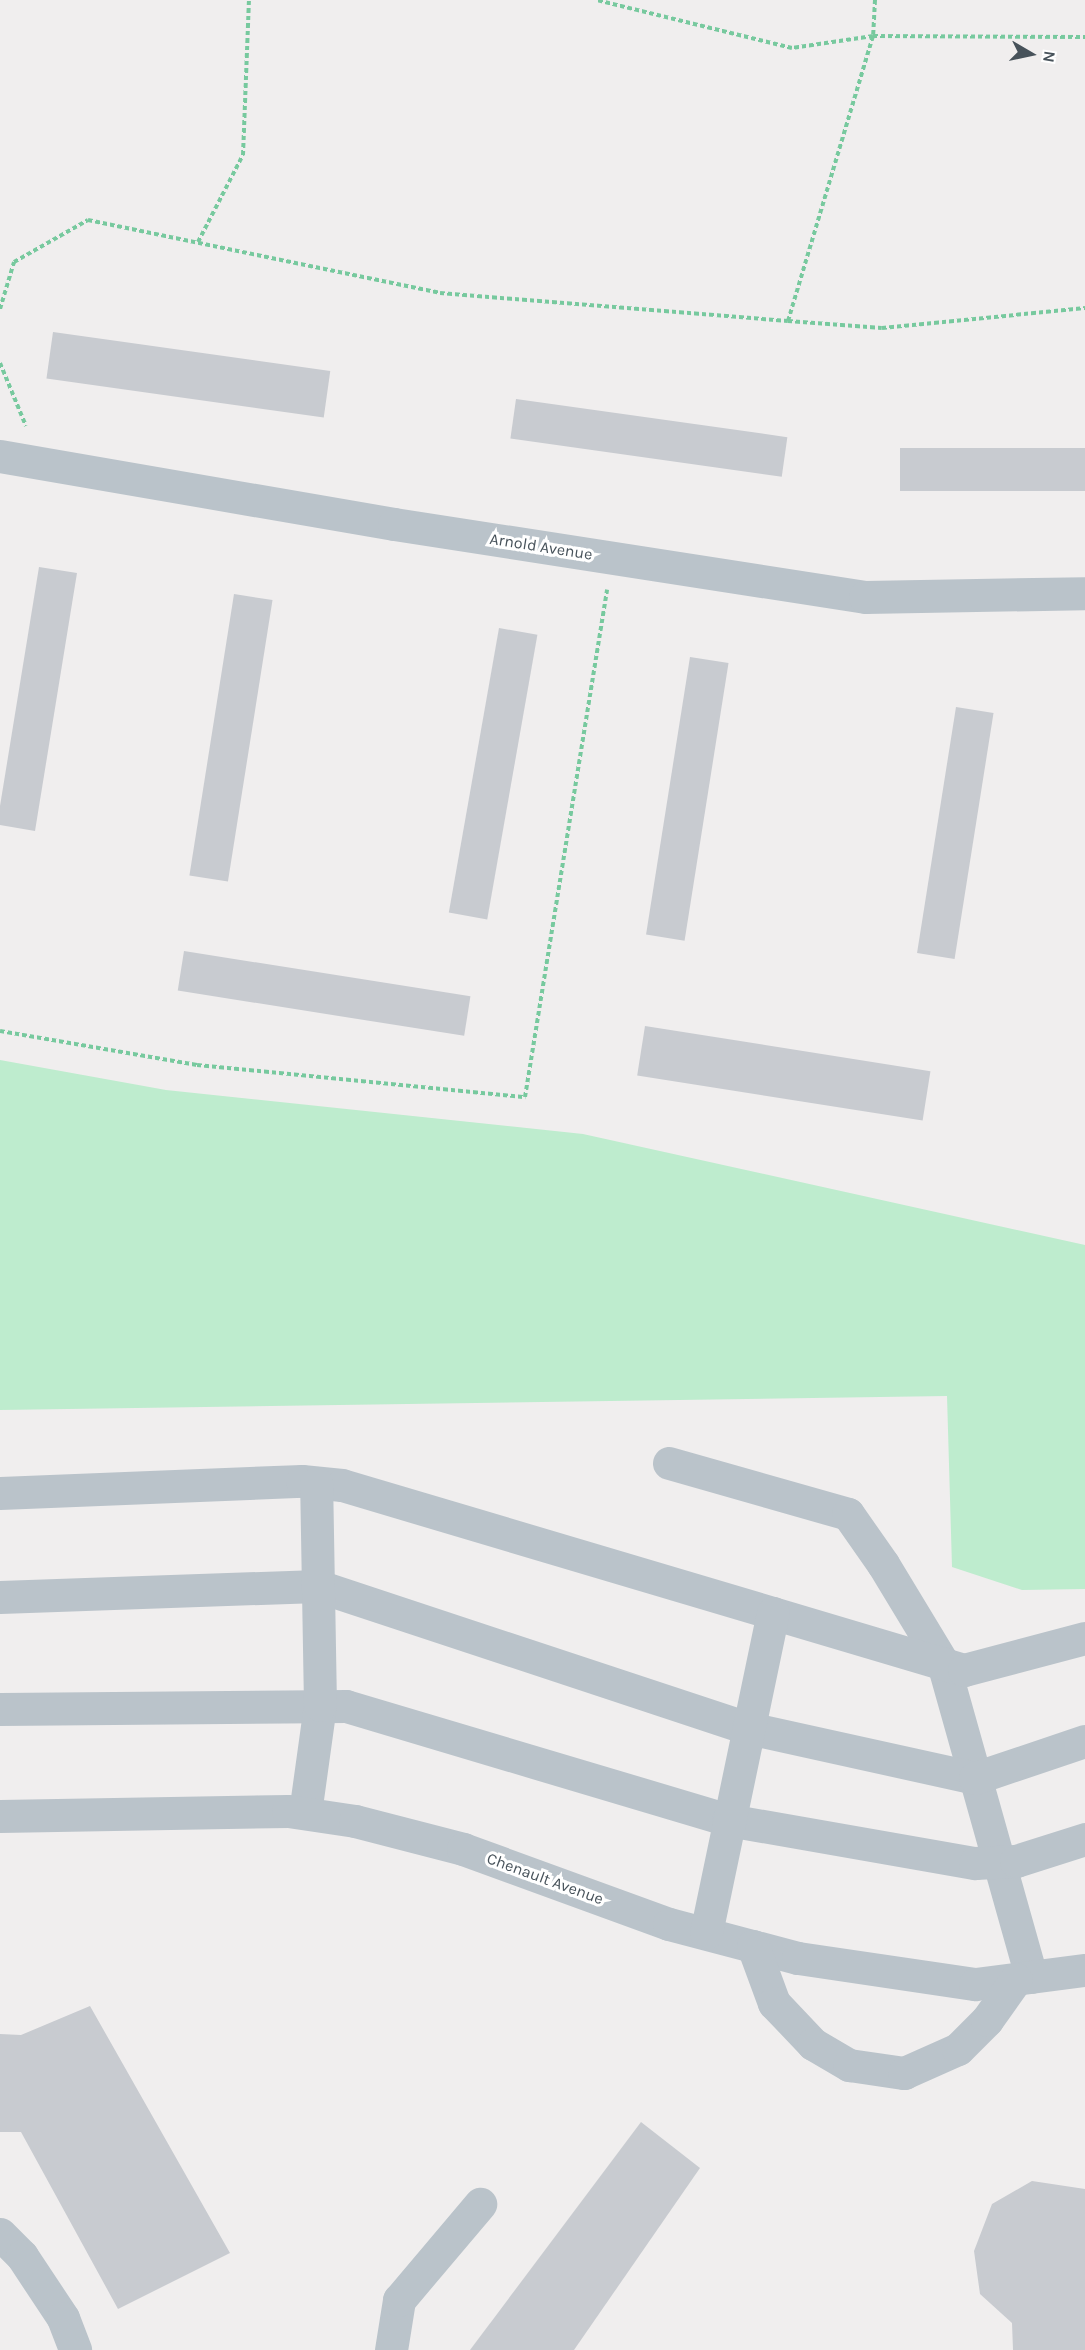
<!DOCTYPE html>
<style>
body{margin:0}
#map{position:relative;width:1085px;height:2350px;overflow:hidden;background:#f0eeee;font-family:Karla,sans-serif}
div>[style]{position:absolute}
.green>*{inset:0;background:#beecce}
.building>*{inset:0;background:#c8cbd0;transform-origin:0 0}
.path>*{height:4px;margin-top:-2px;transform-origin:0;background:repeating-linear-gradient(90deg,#77c99e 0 4.5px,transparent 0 7.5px)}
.minor>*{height:33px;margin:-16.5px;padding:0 16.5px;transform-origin:16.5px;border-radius:16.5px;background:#bac3ca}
span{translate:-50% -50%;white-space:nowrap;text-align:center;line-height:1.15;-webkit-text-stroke:6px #fff;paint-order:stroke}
.street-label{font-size:16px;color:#47525a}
.north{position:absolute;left:1001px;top:24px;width:60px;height:60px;-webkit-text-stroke:4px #fff;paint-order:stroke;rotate:99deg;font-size:16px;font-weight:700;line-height:24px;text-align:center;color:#47525a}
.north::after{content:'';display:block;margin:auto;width:21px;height:27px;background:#47525a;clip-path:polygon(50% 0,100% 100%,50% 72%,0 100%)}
</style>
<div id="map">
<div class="green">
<i style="clip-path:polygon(0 1060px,166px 1090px,583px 1134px,1085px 1245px,1085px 1589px,1022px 1590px,952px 1567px,947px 1396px,0 1410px)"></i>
</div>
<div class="building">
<i style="left:53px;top:332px;width:280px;height:47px;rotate:8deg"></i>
<i style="left:516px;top:399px;width:274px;height:40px;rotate:8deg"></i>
<i style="left:1085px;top:448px;width:43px;height:185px;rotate:90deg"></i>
<i style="clip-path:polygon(39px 567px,77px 573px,35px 831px,0 825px,0 806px)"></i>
<i style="left:234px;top:594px;width:39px;height:285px;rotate:9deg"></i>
<i style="left:499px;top:628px;width:39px;height:289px;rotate:10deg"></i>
<i style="left:690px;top:657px;width:39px;height:281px;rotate:9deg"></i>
<i style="left:956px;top:707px;width:38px;height:249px;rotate:9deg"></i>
<i style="left:184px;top:951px;width:290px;height:40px;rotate:9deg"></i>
<i style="left:645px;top:1026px;width:289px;height:50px;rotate:9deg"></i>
<i style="clip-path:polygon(90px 2006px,230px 2253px,118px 2309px,21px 2132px,0 2132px,0 2034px,21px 2035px)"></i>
<i style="clip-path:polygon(641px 2122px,700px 2168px,574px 2350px,470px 2350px)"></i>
<i style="clip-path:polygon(1032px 2181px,1085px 2189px,1085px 2350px,1013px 2350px,1012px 2323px,980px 2294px,974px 2251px,992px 2204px)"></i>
</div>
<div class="path">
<i style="left:875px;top:0;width:36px;rotate:93deg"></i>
<i style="left:873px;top:36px;width:212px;rotate:0.3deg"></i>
<i style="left:198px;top:242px;width:98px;rotate:-62.7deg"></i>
<i style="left:243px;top:155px;width:155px;rotate:-87.8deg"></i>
<i style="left:0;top:309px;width:49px;rotate:-73.4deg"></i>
<i style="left:14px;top:262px;width:85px;rotate:-29.6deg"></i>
<i style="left:88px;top:220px;width:359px;rotate:11.7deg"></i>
<i style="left:440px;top:293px;width:349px;rotate:4.6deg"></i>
<i style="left:788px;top:321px;width:297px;rotate:-73.4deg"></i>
<i style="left:873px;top:36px;width:82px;rotate:171.6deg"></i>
<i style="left:792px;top:48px;width:202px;rotate:-166.2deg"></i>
<i style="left:788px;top:321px;width:94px;rotate:4.3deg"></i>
<i style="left:882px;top:328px;width:204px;rotate:-5.6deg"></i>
<i style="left:0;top:363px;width:68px;rotate:67.6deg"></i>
<i style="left:0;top:1031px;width:200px;rotate:9.8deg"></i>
<i style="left:197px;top:1065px;width:330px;rotate:5.6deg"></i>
<i style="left:525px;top:1097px;width:514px;rotate:-80.81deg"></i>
</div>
<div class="minor">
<i style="left:0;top:456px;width:400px;rotate:9.8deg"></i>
<i style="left:394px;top:524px;width:477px;rotate:8.8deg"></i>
<i style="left:865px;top:597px;width:220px;rotate:-1deg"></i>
<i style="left:669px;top:1463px;width:186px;rotate:15.9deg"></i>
<i style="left:848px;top:1514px;width:61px;rotate:55deg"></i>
<i style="left:883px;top:1564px;width:116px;rotate:58.8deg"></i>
<i style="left:943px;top:1663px;width:326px;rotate:74.3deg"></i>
<i style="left:0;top:1493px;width:302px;rotate:-2.3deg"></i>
<i style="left:302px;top:1481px;width:40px;rotate:5.7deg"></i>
<i style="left:342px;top:1485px;width:649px;rotate:16.56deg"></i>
<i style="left:964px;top:1670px;width:125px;rotate:-14.8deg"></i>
<i style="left:0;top:1597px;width:318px;rotate:-2deg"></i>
<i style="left:318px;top:1586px;width:453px;rotate:18.3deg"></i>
<i style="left:748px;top:1728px;width:232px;rotate:12.4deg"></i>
<i style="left:975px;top:1778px;width:116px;rotate:-18.6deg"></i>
<i style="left:0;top:1709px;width:346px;rotate:-0.5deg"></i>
<i style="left:346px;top:1706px;width:399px;rotate:16.6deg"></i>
<i style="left:728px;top:1820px;width:251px;rotate:9.9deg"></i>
<i style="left:975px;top:1863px;width:41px;rotate:-2.8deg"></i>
<i style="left:1016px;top:1861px;width:72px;rotate:-17.7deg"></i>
<i style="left:305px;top:1813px;width:109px;rotate:-82.1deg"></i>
<i style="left:320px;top:1705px;width:222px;rotate:-91deg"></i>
<i style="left:0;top:1816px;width:288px;rotate:-1deg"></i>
<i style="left:288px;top:1811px;width:68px;rotate:8.5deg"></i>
<i style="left:355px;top:1821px;width:112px;rotate:14.5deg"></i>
<i style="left:463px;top:1849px;width:219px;rotate:20deg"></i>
<i style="left:669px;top:1924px;width:133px;rotate:14.8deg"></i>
<i style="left:798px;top:1958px;width:179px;rotate:8.4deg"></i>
<i style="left:975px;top:1984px;width:111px;rotate:-7.3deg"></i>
<i style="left:706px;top:1933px;width:327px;rotate:-78.2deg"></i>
<i style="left:753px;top:1946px;width:61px;rotate:69.8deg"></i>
<i style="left:774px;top:2003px;width:57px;rotate:46.4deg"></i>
<i style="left:813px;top:2044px;width:42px;rotate:30.3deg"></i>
<i style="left:849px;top:2065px;width:56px;rotate:8.3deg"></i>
<i style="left:904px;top:2073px;width:59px;rotate:-24deg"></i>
<i style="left:958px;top:2049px;width:41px;rotate:-45deg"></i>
<i style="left:987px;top:2020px;width:50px;rotate:-54.7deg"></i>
<i style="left:0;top:2234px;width:31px;rotate:45deg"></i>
<i style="left:22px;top:2256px;width:74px;rotate:56.5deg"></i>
<i style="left:63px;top:2318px;width:34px;rotate:69deg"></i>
<i style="left:391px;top:2350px;width:51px;rotate:-80.9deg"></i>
<i style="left:399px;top:2300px;width:126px;rotate:-49.8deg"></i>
</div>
<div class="street-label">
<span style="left:541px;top:547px;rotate:9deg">Arnold Avenue</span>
<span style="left:545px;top:1879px;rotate:20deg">Chenault Avenue</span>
</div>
<div class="north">N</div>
</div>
